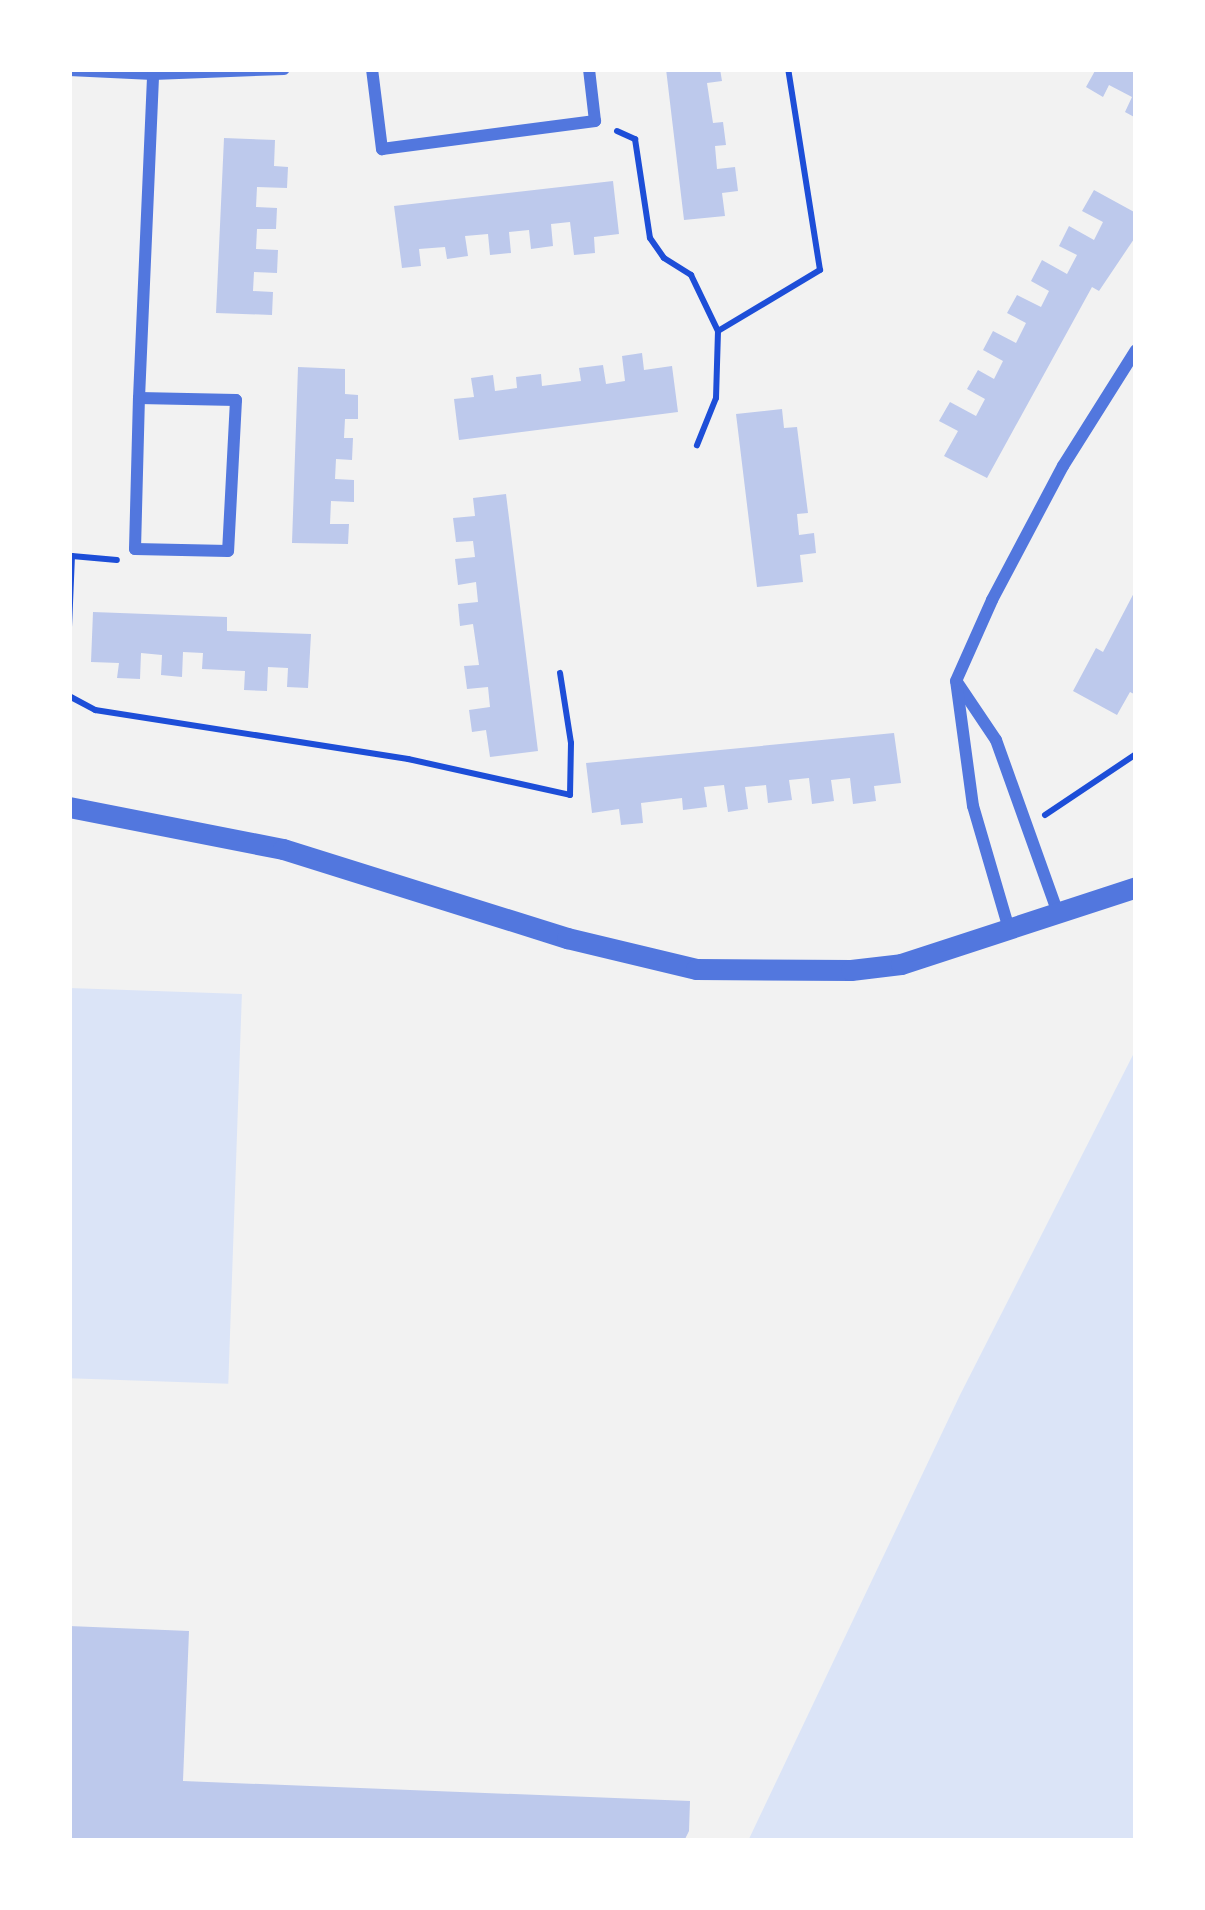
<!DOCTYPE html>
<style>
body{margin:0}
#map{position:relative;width:1205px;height:1910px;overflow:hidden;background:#f2f2f2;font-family:"Titillium Web",sans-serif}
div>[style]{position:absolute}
.green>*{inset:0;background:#dbe4f7;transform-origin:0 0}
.building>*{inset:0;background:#bdc9ec}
.path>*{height:6px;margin:-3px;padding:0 3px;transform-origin:3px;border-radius:3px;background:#1d4ed8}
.minor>*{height:12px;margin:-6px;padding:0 6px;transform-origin:6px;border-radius:6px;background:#5277de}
.tertiary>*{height:21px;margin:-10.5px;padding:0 10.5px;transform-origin:10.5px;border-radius:10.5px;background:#5277de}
span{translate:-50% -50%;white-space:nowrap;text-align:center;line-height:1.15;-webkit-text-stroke:10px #fff;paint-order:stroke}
.frame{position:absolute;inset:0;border:72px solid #fff;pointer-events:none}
</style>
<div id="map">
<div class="green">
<i style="left:69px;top:988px;width:173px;height:390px;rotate:2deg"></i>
<i style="clip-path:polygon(1136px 1049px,1136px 1841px,748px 1841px,960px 1395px)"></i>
</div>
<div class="building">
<i style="clip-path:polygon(666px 69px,720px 69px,722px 81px,707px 83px,713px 123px,723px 122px,726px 145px,715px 146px,717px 169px,735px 167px,738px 191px,722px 193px,725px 216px,684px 220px)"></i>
<i style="clip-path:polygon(1096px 69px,1136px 69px,1136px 118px,1125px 112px,1132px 97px,1109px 85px,1103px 97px,1086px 87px)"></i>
<i style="clip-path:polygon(224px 138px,275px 140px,274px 166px,288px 167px,287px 188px,257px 187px,256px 207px,277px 208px,276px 229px,257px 229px,256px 249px,278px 250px,277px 273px,254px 272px,253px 291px,273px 292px,272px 315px,216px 313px)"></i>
<i style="clip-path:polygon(613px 181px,619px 234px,594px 237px,595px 253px,574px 255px,570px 222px,551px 224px,553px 246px,531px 249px,529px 230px,509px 232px,511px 253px,490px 255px,488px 234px,465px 236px,468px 256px,447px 259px,445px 247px,419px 249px,421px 266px,402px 268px,394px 206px)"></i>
<i style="clip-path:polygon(1094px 190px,1136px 213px,1136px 236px,1099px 291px,1092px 287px,987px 478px,944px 456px,958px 431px,939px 421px,950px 402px,976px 416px,985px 399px,967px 389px,978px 370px,994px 379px,1003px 361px,983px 350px,993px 331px,1016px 343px,1026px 323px,1007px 313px,1017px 295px,1041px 307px,1049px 291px,1031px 281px,1042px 260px,1067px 274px,1077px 255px,1059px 246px,1069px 226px,1094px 240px,1103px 222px,1082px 211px)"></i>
<i style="clip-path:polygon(642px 353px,644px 370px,672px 366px,678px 412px,459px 440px,454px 399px,474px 397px,471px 378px,493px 375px,495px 391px,517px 388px,516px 377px,541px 374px,542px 386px,581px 381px,579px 368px,603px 365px,606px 384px,625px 381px,622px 356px)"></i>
<i style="clip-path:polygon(298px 367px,345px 369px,345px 394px,358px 395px,358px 419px,345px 419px,344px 438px,353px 438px,352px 460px,336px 459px,335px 479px,354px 480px,354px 502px,331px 501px,330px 524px,349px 524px,348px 544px,292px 543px)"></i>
<i style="clip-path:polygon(782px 409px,784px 428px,797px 427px,808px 513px,797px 514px,799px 535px,814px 533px,816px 553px,800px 555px,803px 582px,757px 587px,736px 414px)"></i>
<i style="clip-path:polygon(506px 494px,538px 751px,490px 757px,486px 730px,472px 732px,469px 710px,490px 707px,488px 687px,467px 689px,464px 666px,479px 665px,473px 624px,460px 626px,458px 604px,478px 602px,476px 582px,458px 585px,455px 559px,475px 557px,473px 541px,456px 542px,453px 518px,475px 516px,473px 498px)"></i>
<i style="clip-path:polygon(1136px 589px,1136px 695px,1130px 692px,1117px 715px,1073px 691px,1096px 648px,1103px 652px)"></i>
<i style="clip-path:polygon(93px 612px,227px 617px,227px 631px,311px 634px,308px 688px,287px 687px,288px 668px,268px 667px,267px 691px,244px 690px,245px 671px,202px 669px,203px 653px,183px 652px,182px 677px,161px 675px,162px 655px,141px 653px,140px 679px,117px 678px,119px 663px,91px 662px)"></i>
<i style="clip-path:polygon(894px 733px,901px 783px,874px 786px,876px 801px,853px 804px,850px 778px,831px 780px,834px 801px,812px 804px,809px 778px,789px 780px,792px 800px,768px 803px,766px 785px,745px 787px,748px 809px,728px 812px,724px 785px,704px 787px,707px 807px,683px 810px,682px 798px,641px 803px,643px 823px,621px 825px,619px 809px,592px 813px,586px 763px)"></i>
<i style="clip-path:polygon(69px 1626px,189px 1631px,183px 1781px,690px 1801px,689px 1831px,684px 1841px,69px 1841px)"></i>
</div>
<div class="path">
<i style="left:617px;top:131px;width:20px;rotate:24deg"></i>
<i style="left:635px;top:139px;width:100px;rotate:81.4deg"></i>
<i style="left:650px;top:238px;width:24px;rotate:55deg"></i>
<i style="left:664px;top:258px;width:32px;rotate:32deg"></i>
<i style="left:691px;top:275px;width:62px;rotate:64.3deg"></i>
<i style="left:718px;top:331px;width:67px;rotate:91.7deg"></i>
<i style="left:716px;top:398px;width:51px;rotate:112deg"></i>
<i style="left:718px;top:331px;width:119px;rotate:-30.9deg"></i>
<i style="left:820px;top:270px;width:204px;rotate:-99deg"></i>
<i style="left:69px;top:627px;width:71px;rotate:-87.6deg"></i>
<i style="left:72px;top:556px;width:45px;rotate:5.1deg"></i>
<i style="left:69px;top:696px;width:30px;rotate:28deg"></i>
<i style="left:95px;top:710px;width:317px;rotate:8.9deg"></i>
<i style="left:408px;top:759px;width:166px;rotate:12.5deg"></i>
<i style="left:570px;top:795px;width:52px;rotate:-88.9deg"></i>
<i style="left:571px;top:743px;width:71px;rotate:-98.9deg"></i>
<i style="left:1045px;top:815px;width:110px;rotate:-33.8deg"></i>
</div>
<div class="minor">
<i style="left:372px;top:69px;width:81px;rotate:82.9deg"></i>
<i style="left:382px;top:149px;width:215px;rotate:-7.5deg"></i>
<i style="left:595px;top:121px;width:52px;rotate:-96.6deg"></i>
<i style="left:69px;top:70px;width:84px;rotate:2.7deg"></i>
<i style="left:153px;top:74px;width:131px;rotate:-2.2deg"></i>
<i style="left:139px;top:398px;width:97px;rotate:1.2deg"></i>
<i style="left:236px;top:400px;width:151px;rotate:93deg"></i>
<i style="left:228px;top:551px;width:93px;rotate:-178.8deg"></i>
<i style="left:135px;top:549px;width:151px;rotate:-88.5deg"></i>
<i style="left:139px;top:398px;width:324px;rotate:-87.5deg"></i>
<i style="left:957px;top:682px;width:70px;rotate:56.1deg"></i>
<i style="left:996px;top:740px;width:184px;rotate:70.3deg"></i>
<i style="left:1009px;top:929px;width:128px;rotate:-106.3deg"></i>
<i style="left:973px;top:806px;width:126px;rotate:-97.7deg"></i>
<i style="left:956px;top:681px;width:89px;rotate:-66deg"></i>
<i style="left:992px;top:600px;width:152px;rotate:-62.1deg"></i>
<i style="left:1063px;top:466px;width:137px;rotate:-57.8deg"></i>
</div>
<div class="tertiary">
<i style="left:69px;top:807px;width:218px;rotate:11.1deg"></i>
<i style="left:283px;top:849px;width:298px;rotate:17.4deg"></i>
<i style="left:567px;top:938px;width:133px;rotate:13.5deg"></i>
<i style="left:696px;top:969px;width:155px;rotate:0.4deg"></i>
<i style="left:851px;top:970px;width:50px;rotate:-6.8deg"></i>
<i style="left:901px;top:964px;width:247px;rotate:-18.1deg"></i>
</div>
<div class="frame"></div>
</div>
